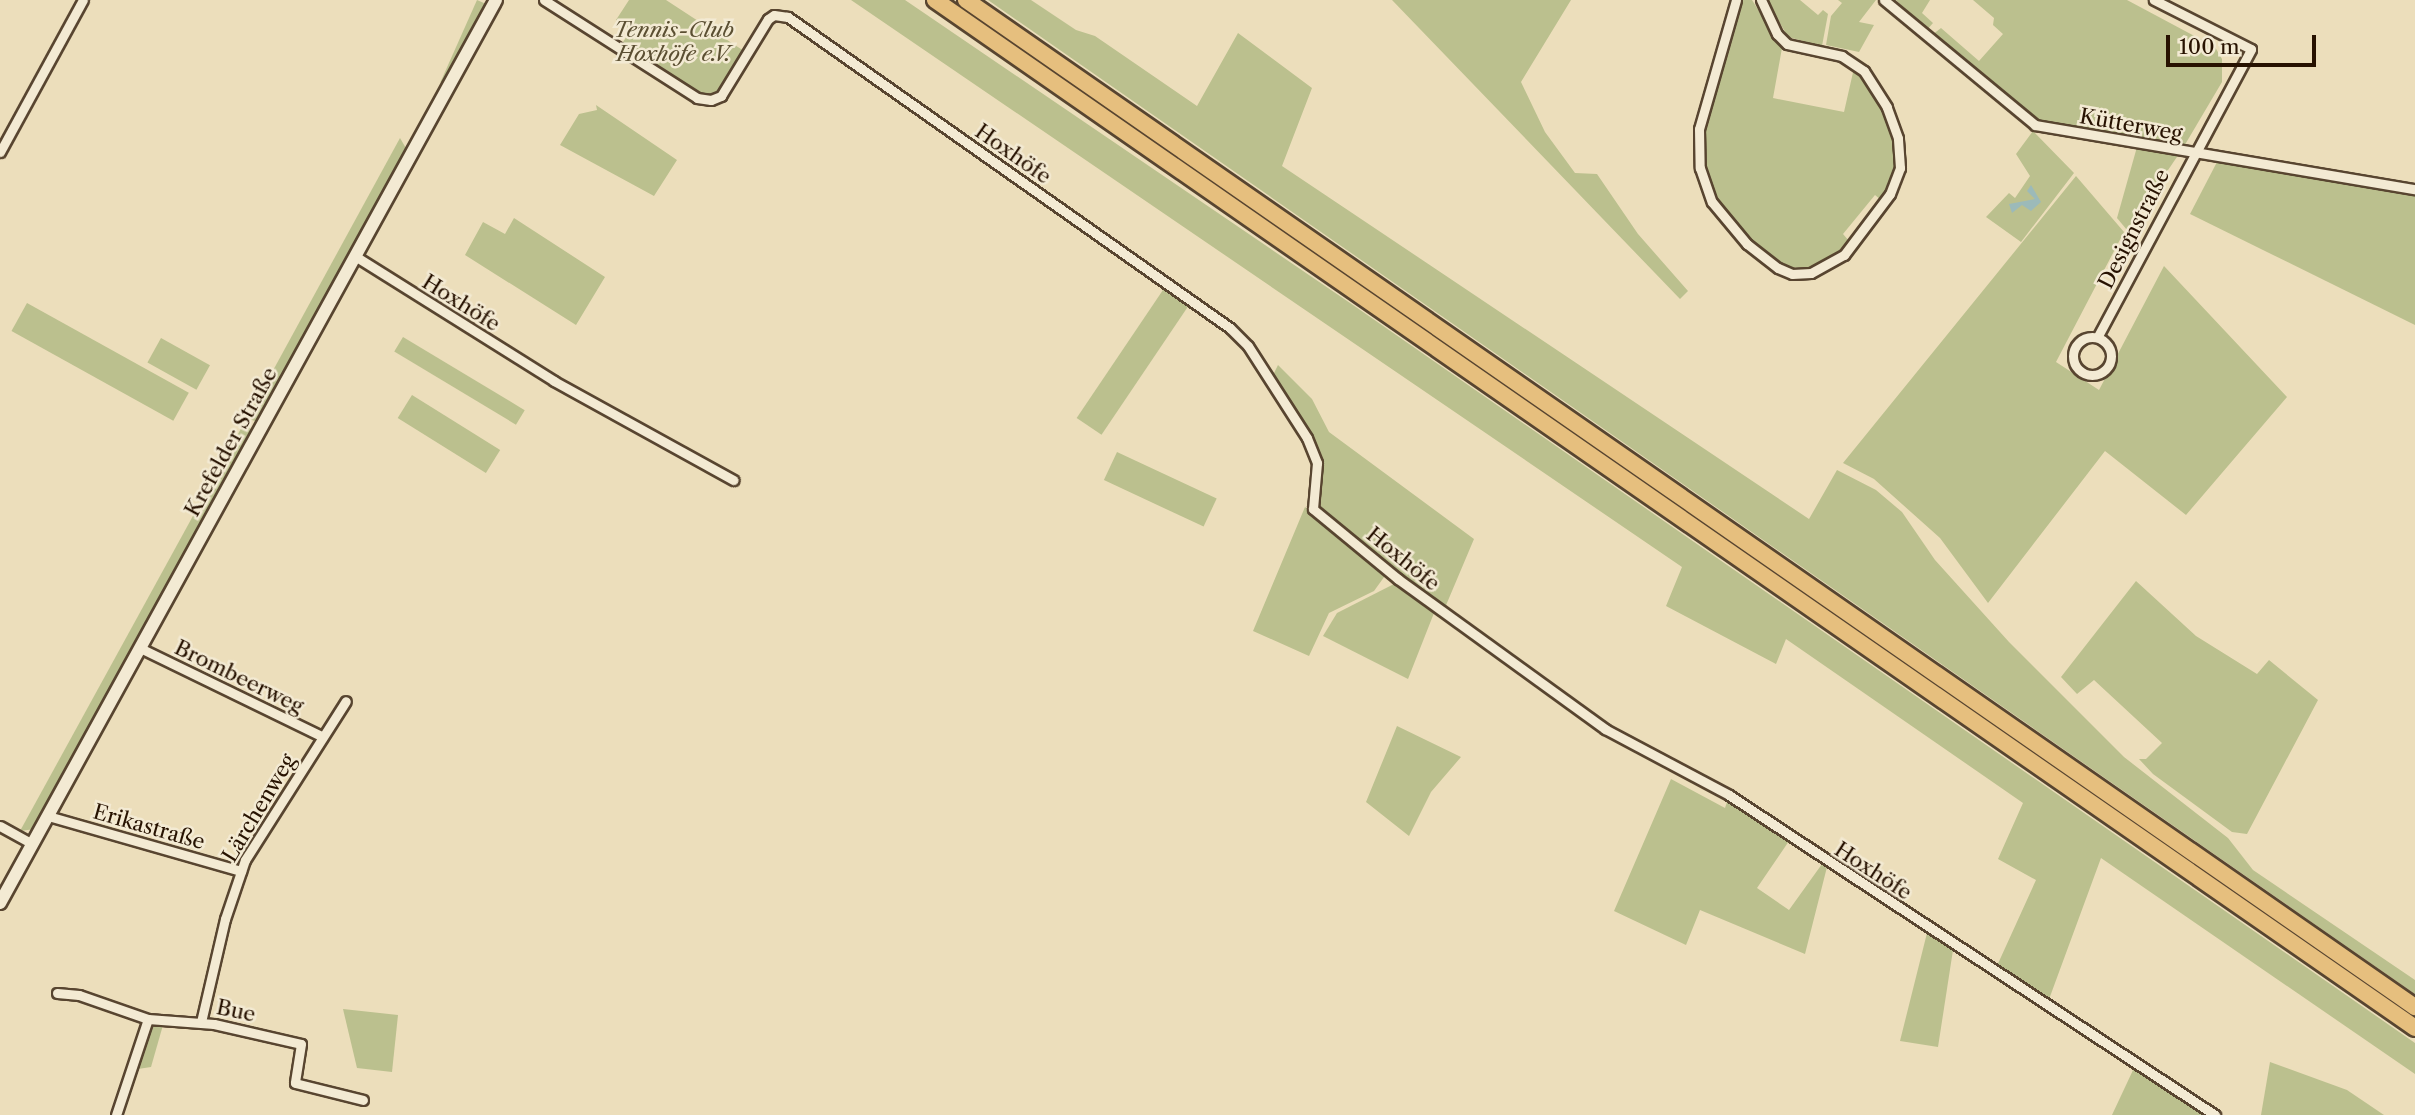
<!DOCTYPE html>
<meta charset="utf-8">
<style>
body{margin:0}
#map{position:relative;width:2415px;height:1115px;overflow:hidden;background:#ecdebb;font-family:"Libre Caslon Text",serif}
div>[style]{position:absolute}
.green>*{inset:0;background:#bbc08e;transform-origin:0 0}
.water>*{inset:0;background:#9cbab9}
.roads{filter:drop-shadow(2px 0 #584530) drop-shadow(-2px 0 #584530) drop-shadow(0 2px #584530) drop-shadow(0 -2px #584530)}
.street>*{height:9px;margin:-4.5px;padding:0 4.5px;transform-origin:4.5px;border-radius:4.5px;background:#f3ead3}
.street>.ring{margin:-4.5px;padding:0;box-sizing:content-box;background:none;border:9px solid #f3ead3;border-radius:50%}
.secondary>*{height:12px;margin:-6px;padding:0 6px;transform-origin:6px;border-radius:6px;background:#f3ead3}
.highway>*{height:16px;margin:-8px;padding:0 8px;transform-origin:8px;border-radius:8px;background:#e6bf7e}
span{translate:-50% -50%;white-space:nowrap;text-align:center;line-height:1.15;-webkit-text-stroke:5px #f3ead3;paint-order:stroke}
.park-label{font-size:21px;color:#5b4f32;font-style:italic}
.street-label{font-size:21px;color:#271201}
.scale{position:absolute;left:2166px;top:35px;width:150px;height:32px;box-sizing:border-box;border:4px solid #271201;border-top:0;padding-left:9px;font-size:21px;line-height:24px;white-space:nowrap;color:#271201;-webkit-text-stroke:5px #f3ead3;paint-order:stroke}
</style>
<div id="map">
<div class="green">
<i style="left:477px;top:0;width:10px;height:90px;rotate:24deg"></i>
<i style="clip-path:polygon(629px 0,666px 0,744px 51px,717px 93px,696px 93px,621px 45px,631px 30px,616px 20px)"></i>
<i style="clip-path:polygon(851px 0,905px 0,1353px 305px,2415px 1043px,2415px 1074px,2101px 858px,2048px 1002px,1996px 968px,2036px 880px,1998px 859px,2023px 803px,1786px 639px,1776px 664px,1666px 606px,1682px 567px)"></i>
<i style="clip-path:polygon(988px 0,1031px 0,1076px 30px,1095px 36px,1197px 106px,1238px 33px,1312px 88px,1282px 166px,1809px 519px,1837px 470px,1876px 490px,1902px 512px,1935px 560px,2009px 642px,2124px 757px,2228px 838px,2253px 870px,2415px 980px,2415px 994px)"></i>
<i style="clip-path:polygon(1392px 0,1571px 0,1521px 82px,1545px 132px,1575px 173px,1597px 174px,1638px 234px,1688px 291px,1680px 299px)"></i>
<i style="clip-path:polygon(1738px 0,1752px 0,1782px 48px,1773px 98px,1844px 112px,1854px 68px,1886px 114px,1896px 147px,1896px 171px,1891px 187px,1881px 200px,1875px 195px,1843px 234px,1849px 241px,1833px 259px,1812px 267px,1792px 268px,1772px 259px,1749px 240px,1720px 205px,1704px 166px,1704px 127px)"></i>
<i style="clip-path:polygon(1767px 0,1800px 0,1818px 15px,1823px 10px,1828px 14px,1822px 46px,1788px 37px)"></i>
<i style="clip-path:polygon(1838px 0,1876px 0,1859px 22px,1874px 25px,1859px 52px,1826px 45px,1831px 16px,1842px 3px)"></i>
<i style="clip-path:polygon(1896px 0,1930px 0,1922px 13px,1933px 23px,1926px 31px)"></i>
<i style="clip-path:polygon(1973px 0,2127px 0,2215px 47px,2222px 59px,2222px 82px,2183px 148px,2037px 123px,1932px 35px,1941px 28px,1979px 61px,2003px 34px,1993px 25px,1994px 18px)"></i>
<i style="clip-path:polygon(596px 105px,677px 160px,654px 196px,560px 145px,579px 114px,597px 110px)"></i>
<i style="clip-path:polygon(2033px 131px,2074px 173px,2021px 242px,1986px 217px,2009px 193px,2015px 198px,2030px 176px,2016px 154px)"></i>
<i style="clip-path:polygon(400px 138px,407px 150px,327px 296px,257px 422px,247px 418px)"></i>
<i style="clip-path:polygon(2137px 147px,2179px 154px,2127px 230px,2117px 218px)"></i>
<i style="clip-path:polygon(2222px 161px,2415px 192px,2415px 325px,2190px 214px,2217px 162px)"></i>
<i style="clip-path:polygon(2076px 176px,2124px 232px,2056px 362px,2099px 390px,2164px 266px,2287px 397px,2186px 515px,2105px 451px,1988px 603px,1940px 538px,1874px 479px,1843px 463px)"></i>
<i style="clip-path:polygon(514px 218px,605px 277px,576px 325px,465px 255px,483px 222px,505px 234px)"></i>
<i style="left:1165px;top:287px;width:30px;height:158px;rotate:34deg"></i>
<i style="left:27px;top:303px;width:185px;height:32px;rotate:29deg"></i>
<i style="left:403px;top:337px;width:142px;height:17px;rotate:31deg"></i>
<i style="left:161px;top:338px;width:56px;height:28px;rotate:29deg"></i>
<i style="clip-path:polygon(1278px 365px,1312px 399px,1329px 432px,1474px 539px,1444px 610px,1315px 504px,1323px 460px,1273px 375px)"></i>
<i style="left:412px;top:395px;width:104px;height:27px;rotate:32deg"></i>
<i style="clip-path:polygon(244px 423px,252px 430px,35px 829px,20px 831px)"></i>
<i style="left:1117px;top:452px;width:110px;height:31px;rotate:25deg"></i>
<i style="clip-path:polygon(1305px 507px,1387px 573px,1374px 591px,1329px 613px,1309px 656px,1253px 631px)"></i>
<i style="clip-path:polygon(2136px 581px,2196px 636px,2257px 674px,2269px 660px,2318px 700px,2247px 834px,2232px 832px,2153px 774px,2139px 759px,2146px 759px,2162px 743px,2094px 680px,2077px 694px,2061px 677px)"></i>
<i style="clip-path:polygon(1392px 585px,1401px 585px,1434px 613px,1408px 679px,1323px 636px,1337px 613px)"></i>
<i style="clip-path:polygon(1397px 726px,1461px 757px,1431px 792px,1409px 836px,1366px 802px)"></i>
<i style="clip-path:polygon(1671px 779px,1725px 808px,1728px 799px,1789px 841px,1757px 888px,1789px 910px,1822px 864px,1827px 867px,1805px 954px,1700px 910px,1686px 945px,1614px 911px)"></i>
<i style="clip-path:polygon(1927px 933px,1953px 950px,1938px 1047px,1900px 1041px)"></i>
<i style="clip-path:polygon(343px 1009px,398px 1015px,392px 1072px,357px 1068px)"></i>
<i style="clip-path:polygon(157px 1024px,163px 1025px,151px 1067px,138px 1069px,148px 1030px)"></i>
<i style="clip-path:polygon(2270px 1062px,2347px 1090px,2384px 1115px,2261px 1115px)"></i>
<i style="clip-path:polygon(2134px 1068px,2207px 1115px,2112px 1115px)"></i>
</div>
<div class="water">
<i style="clip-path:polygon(2031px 185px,2041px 202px,2031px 211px,2022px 205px,2012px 213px,2009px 204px,2035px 199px,2027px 191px)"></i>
</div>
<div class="roads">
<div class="street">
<i style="left:544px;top:0;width:182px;rotate:32.6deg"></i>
<i style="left:697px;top:98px;width:14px;rotate:8deg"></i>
<i style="left:711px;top:100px;width:11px;rotate:-22deg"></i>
<i style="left:721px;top:96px;width:90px;rotate:-58.6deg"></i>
<i style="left:768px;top:19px;width:7px;rotate:-34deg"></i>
<i style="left:774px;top:15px;width:14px;rotate:8deg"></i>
<i style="left:788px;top:17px;width:540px;rotate:35.13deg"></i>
<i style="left:1230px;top:328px;width:25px;rotate:45deg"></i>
<i style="left:1248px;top:346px;width:109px;rotate:57.3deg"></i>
<i style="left:1307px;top:438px;width:27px;rotate:68deg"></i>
<i style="left:1317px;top:463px;width:46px;rotate:95deg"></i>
<i style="left:1313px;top:509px;width:110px;rotate:39.5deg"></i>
<i style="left:1398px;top:579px;width:256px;rotate:35.9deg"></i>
<i style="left:1605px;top:729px;width:140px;rotate:28deg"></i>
<i style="left:1729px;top:795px;width:582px;rotate:33.36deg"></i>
<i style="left:1736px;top:0;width:134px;rotate:106deg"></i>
<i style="left:1699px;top:129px;width:39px;rotate:89deg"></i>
<i style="left:1700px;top:168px;width:36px;rotate:71deg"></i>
<i style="left:1712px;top:202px;width:55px;rotate:50.2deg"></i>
<i style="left:1747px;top:244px;width:39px;rotate:38deg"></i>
<i style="left:1778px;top:268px;width:15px;rotate:23deg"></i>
<i style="left:1792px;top:274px;width:19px;rotate:-3deg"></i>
<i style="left:1811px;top:273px;width:38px;rotate:-29deg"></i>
<i style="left:1844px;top:255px;width:76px;rotate:-53deg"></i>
<i style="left:1890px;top:194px;width:28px;rotate:-69deg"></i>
<i style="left:1900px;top:168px;width:30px;rotate:-94deg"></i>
<i style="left:1898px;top:138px;width:33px;rotate:-110deg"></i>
<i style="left:1887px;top:107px;width:43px;rotate:-122.6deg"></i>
<i style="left:1864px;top:71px;width:27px;rotate:-146deg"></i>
<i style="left:1842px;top:56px;width:56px;rotate:-167.7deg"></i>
<i style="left:1787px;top:44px;width:14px;rotate:-135deg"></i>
<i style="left:1777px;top:34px;width:38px;rotate:-115deg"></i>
<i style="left:1884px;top:0;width:196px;rotate:39.6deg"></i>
<i style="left:2035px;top:125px;width:385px;rotate:9.6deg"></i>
<i style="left:0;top:152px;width:173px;rotate:-61.4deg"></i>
<i style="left:355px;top:256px;width:235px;rotate:32.1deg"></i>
<i style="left:554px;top:381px;width:205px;rotate:28.9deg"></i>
<i style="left:2098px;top:336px;width:325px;rotate:-61.9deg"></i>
<i style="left:2251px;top:49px;width:109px;rotate:-153.2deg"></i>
<i class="ring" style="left:2073px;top:337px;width:29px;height:29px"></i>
<i style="left:140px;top:648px;width:203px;rotate:25.9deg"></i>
<i style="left:48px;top:816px;width:201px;rotate:15.9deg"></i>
<i style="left:0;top:826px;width:37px;rotate:29deg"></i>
<i style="left:57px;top:993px;width:22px;rotate:5deg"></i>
<i style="left:79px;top:995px;width:73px;rotate:19.2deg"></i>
<i style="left:148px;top:1019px;width:66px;rotate:4.3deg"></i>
<i style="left:214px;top:1024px;width:89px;rotate:12.9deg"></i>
<i style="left:301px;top:1044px;width:39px;rotate:99deg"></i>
<i style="left:295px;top:1083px;width:70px;rotate:14deg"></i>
<i style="left:201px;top:1022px;width:106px;rotate:-76.9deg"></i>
<i style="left:225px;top:919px;width:62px;rotate:-71.3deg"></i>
<i style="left:245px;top:860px;width:188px;rotate:-57.6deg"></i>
<i style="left:116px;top:1115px;width:101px;rotate:-71.6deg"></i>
</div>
<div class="secondary">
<i style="left:0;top:903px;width:1030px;rotate:-61.22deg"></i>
</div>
<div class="highway">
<i style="left:935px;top:0;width:1802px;rotate:34.78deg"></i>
<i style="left:966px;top:0;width:1765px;rotate:34.8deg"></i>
</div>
</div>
<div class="park-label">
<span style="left:674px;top:42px">Tennis-Club<br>Hoxhöfe e.V.</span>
</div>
<div class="street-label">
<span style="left:2131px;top:125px;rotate:10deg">Kütterweg</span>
<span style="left:1013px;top:154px;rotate:35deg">Hoxhöfe</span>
<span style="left:2134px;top:229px;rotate:-63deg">Designstraße</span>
<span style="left:461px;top:303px;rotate:32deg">Hoxhöfe</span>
<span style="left:231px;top:442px;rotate:-61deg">Krefelder Straße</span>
<span style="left:1403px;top:559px;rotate:39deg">Hoxhöfe</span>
<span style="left:239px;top:677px;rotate:26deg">Brombeerweg</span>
<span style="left:259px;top:808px;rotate:-59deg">Lärchenweg</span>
<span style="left:149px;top:827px;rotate:16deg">Erikastraße</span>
<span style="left:1873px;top:871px;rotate:33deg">Hoxhöfe</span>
<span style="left:236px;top:1011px;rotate:12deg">Bue</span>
</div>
<div class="scale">100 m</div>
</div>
